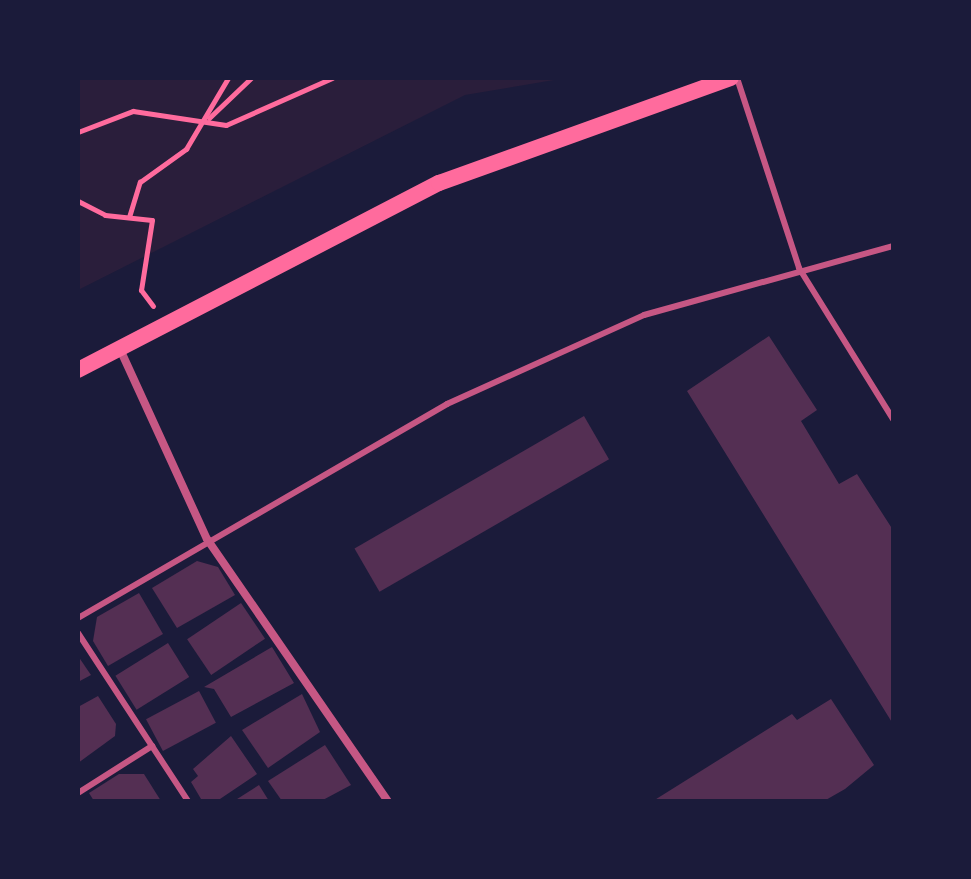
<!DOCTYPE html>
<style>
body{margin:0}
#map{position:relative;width:971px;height:879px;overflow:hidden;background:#1b1b3a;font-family:Signika,sans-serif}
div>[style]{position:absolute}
.green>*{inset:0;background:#2a1e3b}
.building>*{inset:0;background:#542f53;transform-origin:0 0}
.path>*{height:5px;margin:-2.5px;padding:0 2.5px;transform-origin:2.5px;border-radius:2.5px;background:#ff6b9d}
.service>*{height:6px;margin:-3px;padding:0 3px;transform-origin:3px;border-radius:3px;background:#c65784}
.minor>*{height:8px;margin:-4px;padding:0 4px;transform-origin:4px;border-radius:4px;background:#c65784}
.secondary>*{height:16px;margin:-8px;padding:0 8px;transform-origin:8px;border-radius:8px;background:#ff6b9d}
span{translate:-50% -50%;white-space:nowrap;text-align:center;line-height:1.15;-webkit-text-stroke:7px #1b1b3a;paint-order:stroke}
.frame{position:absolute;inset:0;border:80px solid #1b1b3a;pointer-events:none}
</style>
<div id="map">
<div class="green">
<i style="clip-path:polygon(78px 78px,566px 78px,465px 95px,78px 290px)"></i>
</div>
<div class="building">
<i style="clip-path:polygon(769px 336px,817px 410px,801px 421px,839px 484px,857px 474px,893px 530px,893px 724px,687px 391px)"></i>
<i style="left:584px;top:416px;width:50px;height:265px;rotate:60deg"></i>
<i style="clip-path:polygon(197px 561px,218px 567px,235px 595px,177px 628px,152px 588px)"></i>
<i style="clip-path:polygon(139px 593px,163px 634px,108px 666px,93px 641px,97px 617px)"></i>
<i style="left:241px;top:603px;width:43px;height:65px;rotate:56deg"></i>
<i style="left:168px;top:643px;width:40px;height:62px;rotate:58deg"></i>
<i style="clip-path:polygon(272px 647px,294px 683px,231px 717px,214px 689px,204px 687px)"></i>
<i style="clip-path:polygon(78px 656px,91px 675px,78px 682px)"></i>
<i style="left:199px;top:691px;width:36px;height:60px;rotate:62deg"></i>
<i style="clip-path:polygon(302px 694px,320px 732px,268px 768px,242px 730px)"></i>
<i style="clip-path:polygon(98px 696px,116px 724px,115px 736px,78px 763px,78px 707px)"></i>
<i style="clip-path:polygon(831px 699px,874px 765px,845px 789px,824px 801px,653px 801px,792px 714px,797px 720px)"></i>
<i style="clip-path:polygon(231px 736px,257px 774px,217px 801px,201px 799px,191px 782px,198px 776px,193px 769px)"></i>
<i style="clip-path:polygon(325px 745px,351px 785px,321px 801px,282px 801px,268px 781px)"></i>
<i style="clip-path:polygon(119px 774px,144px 774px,161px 801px,94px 801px,89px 793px)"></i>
<i style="clip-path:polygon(259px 785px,269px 801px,234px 801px)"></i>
</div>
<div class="path">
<i style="left:209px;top:118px;width:58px;rotate:-43.6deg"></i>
<i style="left:78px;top:132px;width:59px;rotate:-20.9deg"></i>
<i style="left:133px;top:111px;width:94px;rotate:8.6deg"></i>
<i style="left:226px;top:125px;width:116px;rotate:-23.9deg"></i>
<i style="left:78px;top:201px;width:30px;rotate:27deg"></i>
<i style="left:105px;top:215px;width:47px;rotate:6.1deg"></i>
<i style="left:152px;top:220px;width:71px;rotate:98.9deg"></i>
<i style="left:141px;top:290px;width:20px;rotate:53deg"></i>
<i style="left:129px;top:217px;width:37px;rotate:-73deg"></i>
<i style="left:140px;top:182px;width:57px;rotate:-35.7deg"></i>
<i style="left:186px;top:149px;width:82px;rotate:-59.4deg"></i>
</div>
<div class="service">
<i style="left:737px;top:78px;width:200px;rotate:71.9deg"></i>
<i style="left:799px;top:268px;width:178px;rotate:58.1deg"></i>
<i style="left:78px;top:618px;width:427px;rotate:-30.1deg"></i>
<i style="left:447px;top:404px;width:216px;rotate:-24.3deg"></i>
<i style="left:644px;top:315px;width:258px;rotate:-15.5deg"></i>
<i style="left:78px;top:633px;width:201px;rotate:56.8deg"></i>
<i style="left:78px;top:793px;width:88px;rotate:-32.4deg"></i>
</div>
<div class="minor">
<i style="left:119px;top:347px;width:211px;rotate:65.4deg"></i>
<i style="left:207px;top:539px;width:318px;rotate:55.4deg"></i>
</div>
<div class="secondary">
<i style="left:78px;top:370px;width:407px;rotate:-27.4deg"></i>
<i style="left:439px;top:183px;width:310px;rotate:-19.8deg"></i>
</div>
<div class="frame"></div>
</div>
